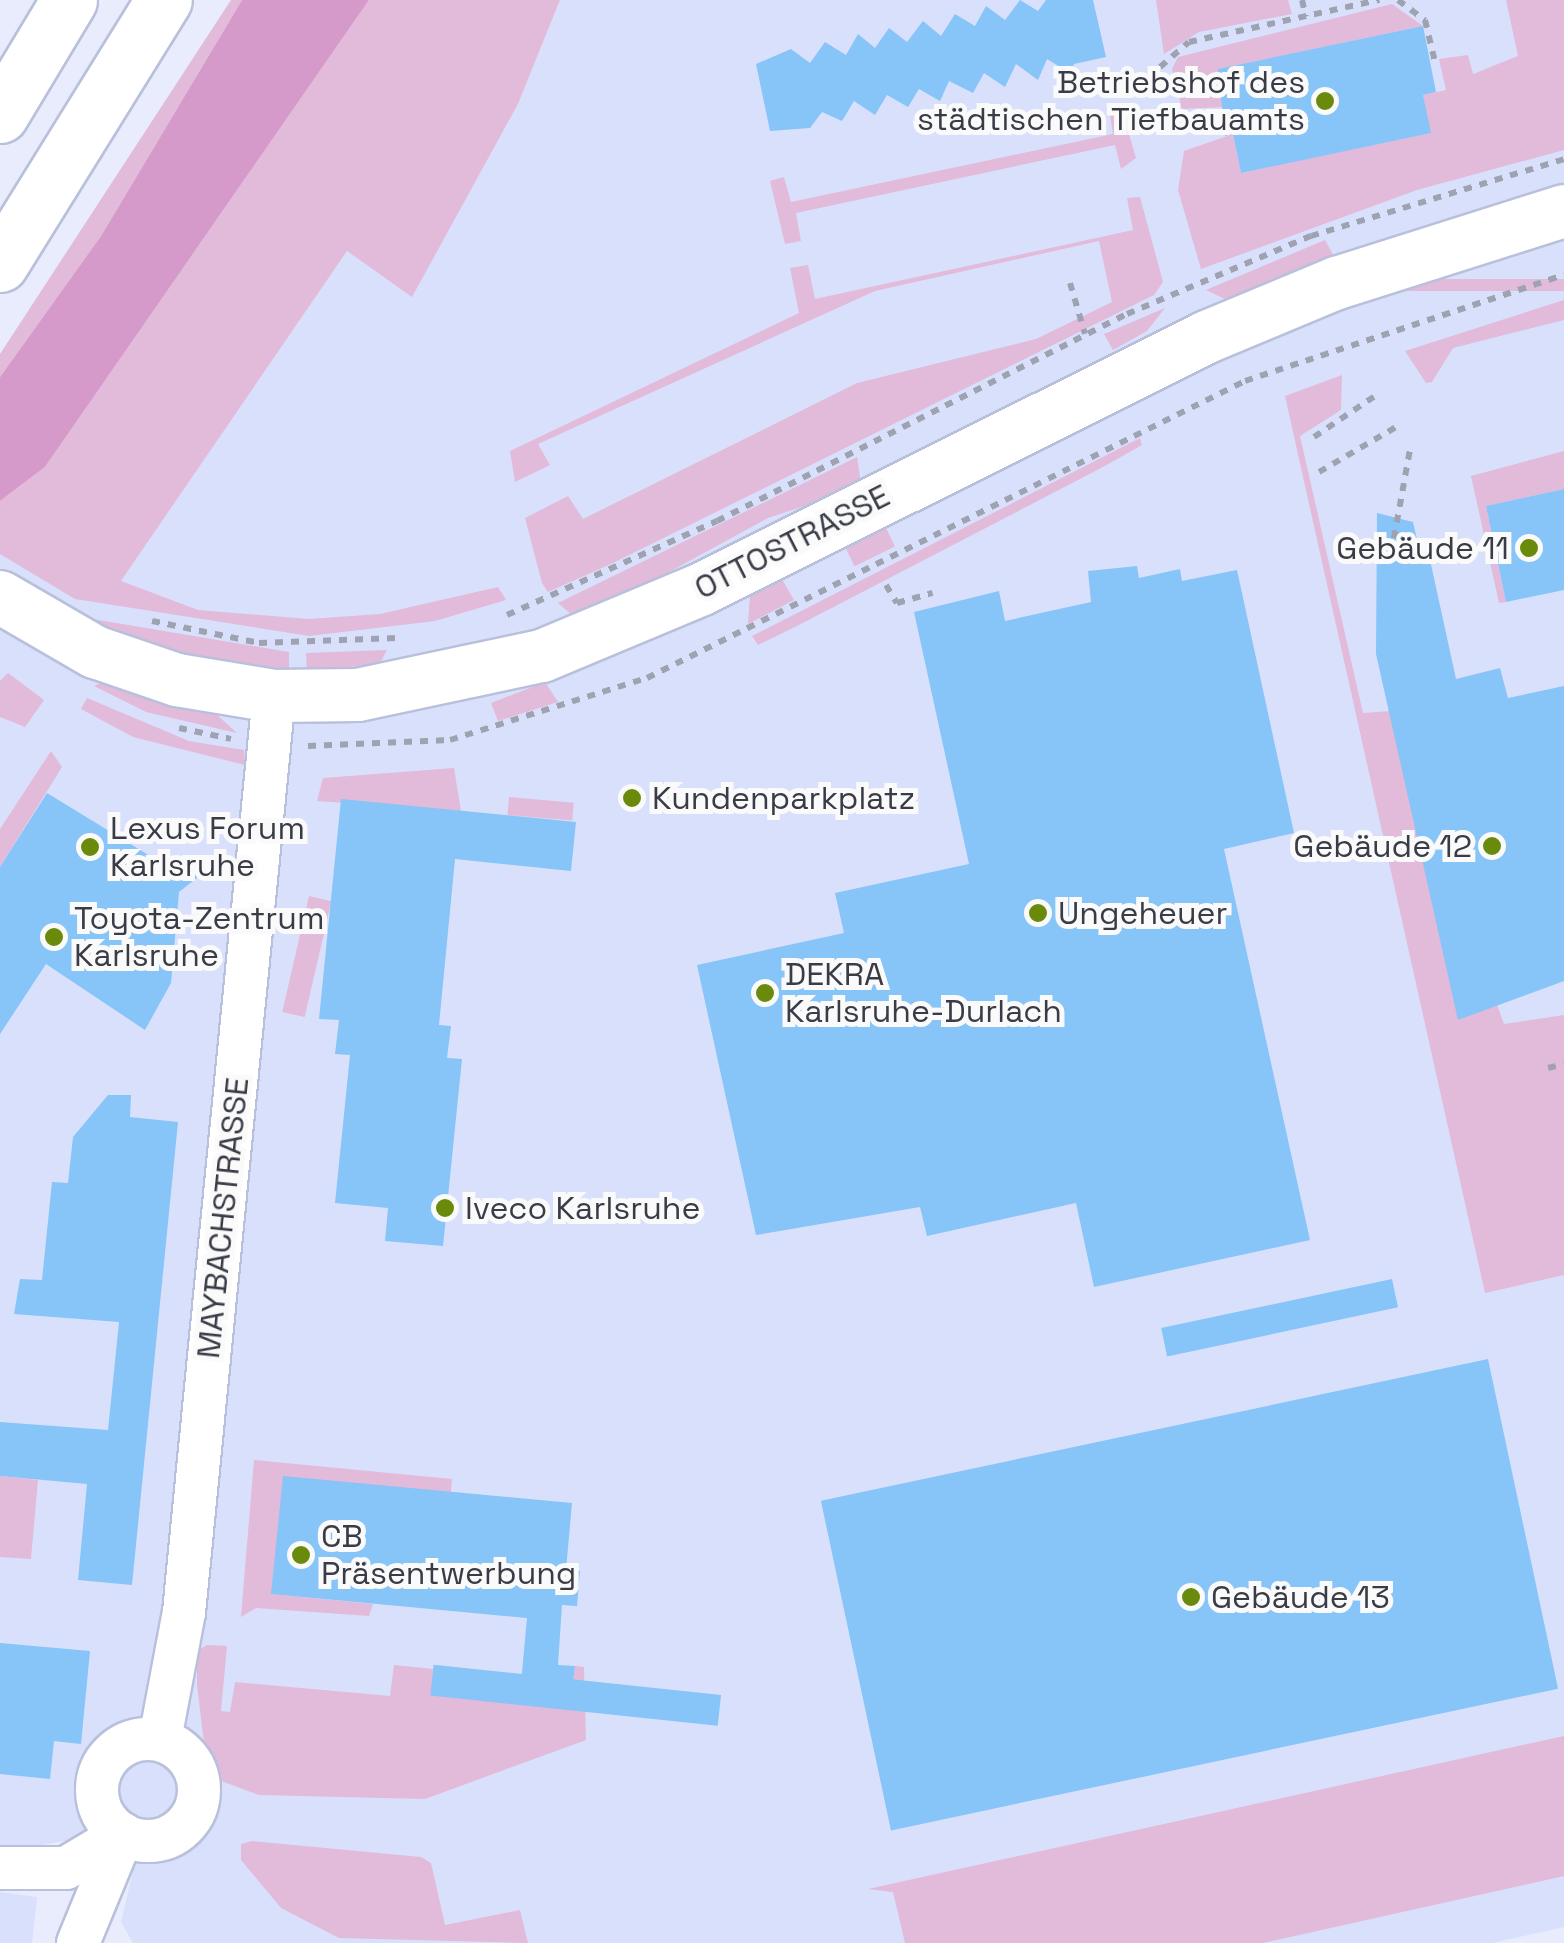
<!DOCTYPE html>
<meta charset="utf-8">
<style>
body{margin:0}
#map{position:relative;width:1564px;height:1943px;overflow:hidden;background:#e8ecfd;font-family:"Space Grotesk",sans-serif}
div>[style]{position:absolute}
.built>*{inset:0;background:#d9e0fc}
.green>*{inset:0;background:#e2bada;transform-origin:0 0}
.forest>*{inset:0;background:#d69aca}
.building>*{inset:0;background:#87c4f7;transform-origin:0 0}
.path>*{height:6px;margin-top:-3px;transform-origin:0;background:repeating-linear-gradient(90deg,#9fa3b1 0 8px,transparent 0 16px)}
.roads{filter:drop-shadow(2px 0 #b9c0db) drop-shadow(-2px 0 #b9c0db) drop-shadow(0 2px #b9c0db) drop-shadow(0 -2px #b9c0db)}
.minor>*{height:42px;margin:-21px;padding:0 21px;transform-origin:21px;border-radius:21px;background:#fff}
.minor>.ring{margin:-21px;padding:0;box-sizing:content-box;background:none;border:42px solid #fff;border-radius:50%}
.major>*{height:52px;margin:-26px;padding:0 26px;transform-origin:26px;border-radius:26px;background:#fff}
.highway>*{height:55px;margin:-27.5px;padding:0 27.5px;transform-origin:27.5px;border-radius:27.5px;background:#fff}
.dots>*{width:28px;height:28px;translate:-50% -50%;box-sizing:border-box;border:5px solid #fafafa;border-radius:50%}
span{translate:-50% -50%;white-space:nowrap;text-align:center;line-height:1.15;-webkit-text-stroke:10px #fafafa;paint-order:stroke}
.poi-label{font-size:32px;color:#393c47}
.right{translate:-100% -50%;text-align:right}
.left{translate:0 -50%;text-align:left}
.street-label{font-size:32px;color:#393c47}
</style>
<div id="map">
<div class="built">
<i style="clip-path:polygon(560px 0,1564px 0,1564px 1927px,1492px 1943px,133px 1943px,121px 1922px,135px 1862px,86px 1837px,0 1853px,0 541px,121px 581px,347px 251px,412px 296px,518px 104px)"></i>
<i style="clip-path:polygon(0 1892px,37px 1897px,32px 1943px,0 1943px)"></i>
</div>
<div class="green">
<i style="clip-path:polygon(231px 0,242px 0,101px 236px,0 377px,0 354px)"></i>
<i style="clip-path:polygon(369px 0,560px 0,518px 104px,412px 297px,347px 251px,121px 581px,198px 610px,309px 619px,380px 614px,498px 587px,506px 600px,435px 621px,309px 636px,75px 599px,0 554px,0 501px,45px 467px)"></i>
<i style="clip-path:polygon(1156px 0,1288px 0,1292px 14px,1199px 32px,1164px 54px)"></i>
<i style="clip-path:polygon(1506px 0,1564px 0,1564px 150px,1417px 190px,1201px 269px,1178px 190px,1184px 151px,1233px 134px,1241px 173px,1430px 133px,1423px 95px,1446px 90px,1439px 59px,1468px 55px,1473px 74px,1518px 56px)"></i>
<i style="clip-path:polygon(1392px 4px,1423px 26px,1219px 69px,1226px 107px,1182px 109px,1172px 69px,1178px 57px)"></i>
<i style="clip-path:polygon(1121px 106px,1136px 158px,1121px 169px,1115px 145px,796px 213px,801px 241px,785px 244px,770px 181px,784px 177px,791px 202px,1113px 134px,1109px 108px)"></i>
<i style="clip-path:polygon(1140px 197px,1163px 282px,1154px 295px,613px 563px,548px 592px,542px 583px,525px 518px,568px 496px,583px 519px,857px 383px,1036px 339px,1112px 302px,1099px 241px,875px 291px,538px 444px,550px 465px,515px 482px,510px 451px,799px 313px,790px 268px,808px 265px,815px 299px,1133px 230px,1127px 198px)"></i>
<i style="clip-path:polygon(1325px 240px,1335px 258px,1231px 302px,1206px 290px)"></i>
<i style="left:1564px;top:279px;width:12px;height:190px;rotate:90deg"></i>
<i style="clip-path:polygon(1564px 300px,1564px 320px,1453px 348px,1432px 382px,1426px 383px,1405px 351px)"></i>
<i style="clip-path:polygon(1165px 308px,1147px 331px,1113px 350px,1104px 334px)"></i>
<i style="clip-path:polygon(1342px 375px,1341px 410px,1300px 436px,1363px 713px,1391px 711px,1504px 1024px,1564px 1015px,1564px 1275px,1485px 1293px,1285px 396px)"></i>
<i style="clip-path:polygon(1140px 438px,1142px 445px,1103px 467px,795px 627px,758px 645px,752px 636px)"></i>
<i style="clip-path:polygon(1564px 451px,1564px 489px,1486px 506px,1506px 602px,1499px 603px,1471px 476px)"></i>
<i style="clip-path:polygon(857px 457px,861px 484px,847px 492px,768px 518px,579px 621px,558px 603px)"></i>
<i style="left:884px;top:524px;width:25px;height:45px;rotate:64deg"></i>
<i style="clip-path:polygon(782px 579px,794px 600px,748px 624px,750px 594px)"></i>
<i style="clip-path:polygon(63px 614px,289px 652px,289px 673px,204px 665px)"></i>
<i style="clip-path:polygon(387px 650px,380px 663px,307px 673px,306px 653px)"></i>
<i style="clip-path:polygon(8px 673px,44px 700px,25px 727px,0 717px,0 681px)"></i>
<i style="clip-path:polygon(105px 681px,216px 714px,237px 733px,146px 712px,94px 686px)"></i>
<i style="clip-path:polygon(545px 682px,558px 702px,498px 721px,491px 703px)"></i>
<i style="clip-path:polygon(87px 698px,189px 741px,244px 750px,245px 765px,133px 737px,81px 709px)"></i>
<i style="clip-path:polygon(51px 751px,62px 767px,0 867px,0 829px)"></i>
<i style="clip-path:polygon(454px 768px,461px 811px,317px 801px,323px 778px)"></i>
<i style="left:509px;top:797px;width:65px;height:18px;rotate:5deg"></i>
<i style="left:309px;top:896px;width:23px;height:119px;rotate:13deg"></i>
<i style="clip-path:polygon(254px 1460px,452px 1479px,451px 1492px,272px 1594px,373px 1604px,369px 1616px,256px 1608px,241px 1617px)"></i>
<i style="clip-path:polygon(0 1476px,38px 1480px,31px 1559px,0 1557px)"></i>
<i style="clip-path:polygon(207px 1645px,227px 1646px,221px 1711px,230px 1712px,235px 1682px,390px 1696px,394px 1665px,463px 1672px,462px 1688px,571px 1699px,575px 1666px,584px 1667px,586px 1740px,425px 1799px,259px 1795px,208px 1776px,197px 1685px,197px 1651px)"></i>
<i style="clip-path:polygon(1564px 1736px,1564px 1876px,1263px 1943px,905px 1943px,893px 1892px,868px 1889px)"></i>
<i style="clip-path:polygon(252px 1841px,421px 1857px,431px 1863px,445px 1925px,520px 1910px,528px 1943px,339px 1938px,281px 1908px,241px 1860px,241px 1844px)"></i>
</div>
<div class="forest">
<i style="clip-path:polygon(242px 0,369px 0,45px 467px,0 501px,0 377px,101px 236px)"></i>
</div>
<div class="building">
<i style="clip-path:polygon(1020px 0,1038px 11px,1046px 0,1093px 0,1106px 57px,1074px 64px,1070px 73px,1047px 59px,1038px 80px,1016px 64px,1005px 87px,984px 73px,973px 93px,949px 81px,940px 101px,919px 89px,908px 107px,887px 95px,875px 115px,854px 101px,842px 121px,822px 112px,810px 128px,770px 131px,756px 64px,791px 49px,810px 63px,825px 42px,846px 55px,858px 34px,875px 48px,889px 28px,907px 42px,923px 21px,941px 36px,955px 14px,975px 26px,986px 6px,1005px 20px)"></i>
<i style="clip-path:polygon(1423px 26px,1436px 92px,1423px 95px,1431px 133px,1241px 173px,1233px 134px,1225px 136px,1218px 69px)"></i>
<i style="clip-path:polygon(1564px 489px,1564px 590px,1506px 602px,1486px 506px)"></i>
<i style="clip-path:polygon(1377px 513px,1413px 522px,1419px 548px,1427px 546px,1456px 679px,1500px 668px,1508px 698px,1564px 686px,1564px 981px,1458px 1020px,1376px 654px)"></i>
<i style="clip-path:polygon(1137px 566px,1139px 578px,1180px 569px,1182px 581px,1237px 570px,1294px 833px,1224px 849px,1310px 1240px,1094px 1287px,1076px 1203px,927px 1236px,920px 1207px,756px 1235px,697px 965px,844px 933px,835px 893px,969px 864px,914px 612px,999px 591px,1005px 621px,1091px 602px,1088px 571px)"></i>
<i style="clip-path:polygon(47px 793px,168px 867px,212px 866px,179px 892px,171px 983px,145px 1030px,46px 964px,0 1034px,0 867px)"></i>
<i style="clip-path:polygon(341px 799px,576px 822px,571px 871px,455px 859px,439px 1025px,451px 1026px,447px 1058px,462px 1059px,443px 1246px,385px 1241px,388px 1208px,335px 1203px,350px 1055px,335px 1054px,339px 1020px,319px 1019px)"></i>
<i style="clip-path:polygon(108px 1095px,131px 1095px,130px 1117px,178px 1122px,132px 1585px,78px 1580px,87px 1484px,0 1476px,0 1422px,108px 1430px,119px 1322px,14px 1314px,20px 1279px,42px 1280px,52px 1182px,68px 1183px,73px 1137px)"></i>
<i style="left:1392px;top:1279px;width:29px;height:236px;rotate:78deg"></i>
<i style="left:1488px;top:1359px;width:337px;height:682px;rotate:78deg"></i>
<i style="clip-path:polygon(283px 1476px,572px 1503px,566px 1570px,580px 1571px,577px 1606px,562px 1605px,558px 1665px,575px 1666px,571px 1699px,520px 1694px,527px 1618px,271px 1594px)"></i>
<i style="clip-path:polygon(0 1643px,90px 1651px,81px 1744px,54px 1741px,50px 1779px,0 1774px)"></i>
<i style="left:721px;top:1695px;width:31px;height:289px;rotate:96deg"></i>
</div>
<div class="path">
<i style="left:1302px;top:0;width:17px;rotate:77deg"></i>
<i style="left:1398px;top:0;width:34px;rotate:37deg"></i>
<i style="left:1425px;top:20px;width:47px;rotate:76.6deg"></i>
<i style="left:1136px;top:88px;width:70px;rotate:-41deg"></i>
<i style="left:1189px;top:42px;width:195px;rotate:-12.5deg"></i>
<i style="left:1070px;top:283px;width:53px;rotate:73.6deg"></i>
<i style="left:1314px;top:437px;width:77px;rotate:-33.9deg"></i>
<i style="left:1319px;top:472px;width:89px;rotate:-30.3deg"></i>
<i style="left:1391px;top:554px;width:107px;rotate:-79.7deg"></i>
<i style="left:886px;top:585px;width:21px;rotate:59deg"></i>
<i style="left:897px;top:603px;width:37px;rotate:-16deg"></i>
<i style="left:507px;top:615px;width:230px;rotate:-24.1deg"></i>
<i style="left:717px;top:521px;width:459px;rotate:-26.8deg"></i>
<i style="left:1127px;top:314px;width:200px;rotate:-23deg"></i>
<i style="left:1311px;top:236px;width:264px;rotate:-16.9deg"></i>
<i style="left:152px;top:621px;width:109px;rotate:11.6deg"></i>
<i style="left:259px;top:643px;width:138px;rotate:-2.1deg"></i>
<i style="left:179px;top:728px;width:53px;rotate:11.9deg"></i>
<i style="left:308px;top:746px;width:142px;rotate:-2.4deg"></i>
<i style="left:450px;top:740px;width:207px;rotate:-17.5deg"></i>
<i style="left:647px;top:678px;width:668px;rotate:-26.41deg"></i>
<i style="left:1245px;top:381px;width:336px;rotate:-18.4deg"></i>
<i style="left:1548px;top:1068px;width:16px;rotate:-14deg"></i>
</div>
<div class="roads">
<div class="minor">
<i class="ring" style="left:97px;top:1739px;width:60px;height:60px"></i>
<i style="left:160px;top:1739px;width:129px;rotate:-79.3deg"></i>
<i style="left:184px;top:1612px;width:920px;rotate:-84.39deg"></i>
<i style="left:0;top:1868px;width:66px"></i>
<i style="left:66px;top:1868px;width:66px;rotate:-30.8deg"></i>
<i style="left:78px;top:1943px;width:118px;rotate:-67.6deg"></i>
</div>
<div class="major">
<i style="left:0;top:597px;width:110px;rotate:30.1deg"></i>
<i style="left:95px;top:652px;width:87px;rotate:18.9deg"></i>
<i style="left:177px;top:680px;width:98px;rotate:9.4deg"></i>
<i style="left:274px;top:696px;width:84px;rotate:-0.7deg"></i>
<i style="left:358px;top:695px;width:188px;rotate:-12deg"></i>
<i style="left:542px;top:656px;width:173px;rotate:-22.7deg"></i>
<i style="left:702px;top:589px;width:564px;rotate:-26.52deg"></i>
<i style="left:1207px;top:337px;width:141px;rotate:-22.6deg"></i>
<i style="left:1337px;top:283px;width:238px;rotate:-17.6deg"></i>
</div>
<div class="highway">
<i style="left:0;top:115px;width:134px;rotate:-59deg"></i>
<i style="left:0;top:264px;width:311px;rotate:-58.2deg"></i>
</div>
</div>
<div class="dots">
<i style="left:1325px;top:101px;background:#698a0a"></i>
<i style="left:1529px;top:548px;background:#698a0a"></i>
<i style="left:632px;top:798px;background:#698a0a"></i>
<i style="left:1492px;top:846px;background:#698a0a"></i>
<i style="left:90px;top:847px;background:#698a0a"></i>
<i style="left:1038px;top:913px;background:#698a0a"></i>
<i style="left:54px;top:937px;background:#698a0a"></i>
<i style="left:765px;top:993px;background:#698a0a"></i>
<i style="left:445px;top:1208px;background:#698a0a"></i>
<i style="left:301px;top:1555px;background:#698a0a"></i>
<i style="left:1191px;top:1597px;background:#698a0a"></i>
</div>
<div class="poi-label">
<span class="right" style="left:1305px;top:101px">Betriebshof des<br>städtischen Tiefbauamts</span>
<span class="right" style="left:1509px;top:548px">Gebäude 11</span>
<span class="left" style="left:652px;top:798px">Kundenparkplatz</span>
<span class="left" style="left:110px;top:847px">Lexus Forum<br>Karlsruhe</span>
<span class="right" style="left:1472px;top:846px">Gebäude 12</span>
<span class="left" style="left:1058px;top:913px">Ungeheuer</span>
<span class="left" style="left:74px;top:937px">Toyota-Zentrum<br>Karlsruhe</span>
<span class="left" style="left:785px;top:993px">DEKRA<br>Karlsruhe-Durlach</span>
<span class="left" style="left:465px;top:1208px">Iveco Karlsruhe</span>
<span class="left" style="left:321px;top:1555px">CB<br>Präsentwerbung</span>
<span class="left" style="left:1211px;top:1597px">Gebäude 13</span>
</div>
<div class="street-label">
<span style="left:792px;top:542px;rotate:-27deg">OTTOSTRASSE</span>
<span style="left:223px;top:1218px;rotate:-84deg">MAYBACHSTRASSE</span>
</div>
</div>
